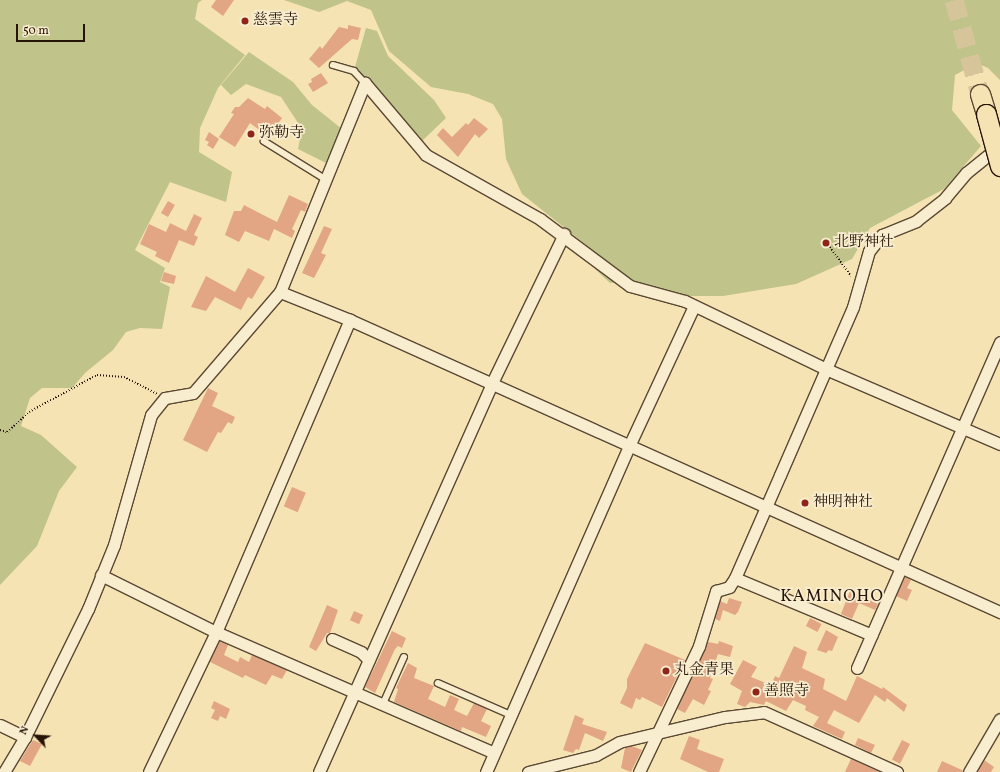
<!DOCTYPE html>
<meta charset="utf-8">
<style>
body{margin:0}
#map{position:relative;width:1000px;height:772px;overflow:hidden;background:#f5e3b4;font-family:Vollkorn,"Noto Serif JP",serif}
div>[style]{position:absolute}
.green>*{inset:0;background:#c0c38a}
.building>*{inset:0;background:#e2a684;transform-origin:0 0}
.highway-tunnel>*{height:19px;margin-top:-9.5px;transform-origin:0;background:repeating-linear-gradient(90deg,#d6c49a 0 19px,transparent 0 29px)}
.path>*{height:1.5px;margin-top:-0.75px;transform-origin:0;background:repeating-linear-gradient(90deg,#271408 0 1px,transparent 0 3px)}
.roads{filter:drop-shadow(1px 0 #5a4833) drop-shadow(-1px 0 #5a4833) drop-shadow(0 1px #5a4833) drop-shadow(0 -1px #5a4833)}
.lane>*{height:5.5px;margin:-2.75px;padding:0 2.75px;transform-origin:2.75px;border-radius:2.75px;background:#f8edce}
.street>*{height:11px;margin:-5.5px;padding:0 5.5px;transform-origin:5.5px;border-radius:5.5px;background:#f8edce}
.highway>*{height:19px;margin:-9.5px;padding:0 9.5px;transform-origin:9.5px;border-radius:9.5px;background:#f5e3b4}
.bridges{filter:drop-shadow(1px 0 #271408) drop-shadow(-1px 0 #271408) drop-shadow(0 1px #271408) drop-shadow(0 -1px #271408)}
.highway-bridge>*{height:19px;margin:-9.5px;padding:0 9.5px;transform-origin:9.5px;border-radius:9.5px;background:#f5e3b4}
.dots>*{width:11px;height:11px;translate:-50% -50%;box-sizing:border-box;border:2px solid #f8edce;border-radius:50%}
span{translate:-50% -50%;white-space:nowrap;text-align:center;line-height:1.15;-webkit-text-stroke:3.5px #f8edce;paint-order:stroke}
.poi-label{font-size:15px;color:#271408}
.left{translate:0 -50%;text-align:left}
.quarter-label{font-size:17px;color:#271408;letter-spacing:1px}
.north{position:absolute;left:16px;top:716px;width:40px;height:40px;-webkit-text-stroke:3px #f8edce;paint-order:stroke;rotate:295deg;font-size:11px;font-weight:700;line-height:16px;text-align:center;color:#271408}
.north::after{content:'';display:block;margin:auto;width:14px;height:18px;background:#271408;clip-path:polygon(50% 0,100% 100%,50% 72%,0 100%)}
.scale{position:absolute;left:16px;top:24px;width:69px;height:18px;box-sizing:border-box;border:2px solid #271408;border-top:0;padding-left:5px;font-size:12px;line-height:14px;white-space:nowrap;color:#271408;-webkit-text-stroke:3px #f8edce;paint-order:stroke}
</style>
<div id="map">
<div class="green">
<i style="clip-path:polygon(0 0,202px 0,198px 3px,195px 19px,245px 55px,218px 88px,200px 128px,199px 152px,232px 172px,226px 202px,170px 182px,135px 250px,165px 268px,160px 282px,170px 287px,162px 329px,140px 328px,126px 332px,113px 350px,85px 373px,72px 388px,42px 388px,30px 398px,21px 426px,41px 435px,77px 467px,59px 491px,37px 546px,0 585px)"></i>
<i style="clip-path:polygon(284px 0,1000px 0,1000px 80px,988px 68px,981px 65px,968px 68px,955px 75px,952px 110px,981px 146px,944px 189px,870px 228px,852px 259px,796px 284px,723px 296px,690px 296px,628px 282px,610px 283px,595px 269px,595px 252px,522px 194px,506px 159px,502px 119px,493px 104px,468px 94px,431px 87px,389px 51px,371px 10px,347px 1px,319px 12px)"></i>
<i style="clip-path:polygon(366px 28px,377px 31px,388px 56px,434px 100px,446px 118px,421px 142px,355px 67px)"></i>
<i style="clip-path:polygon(249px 52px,293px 82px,312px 105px,342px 129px,328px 164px,298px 149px,302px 129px,281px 97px,246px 84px,231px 95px,221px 85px)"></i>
</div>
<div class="building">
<i style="clip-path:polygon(216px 0,234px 0,223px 16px,211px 7px)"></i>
<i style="clip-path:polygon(348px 25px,361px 28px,358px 40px,352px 39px,319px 68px,309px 59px,320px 46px,322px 49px,339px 27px,348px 29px)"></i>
<i style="clip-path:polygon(321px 73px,328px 83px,313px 92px,308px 84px,312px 82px,311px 79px)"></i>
<i style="clip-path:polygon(248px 98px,265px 109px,267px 106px,282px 118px,269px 137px,250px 123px,235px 147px,219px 137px,234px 114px,231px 113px,235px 107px,239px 107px)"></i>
<i style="clip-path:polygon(474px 118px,488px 129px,479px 138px,475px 134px,458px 157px,437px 135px,443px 128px,452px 137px,466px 123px,468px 125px)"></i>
<i style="clip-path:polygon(209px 132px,219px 139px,213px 149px,207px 145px,209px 142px,205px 140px)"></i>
<i style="clip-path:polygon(289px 195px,308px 204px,305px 212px,301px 210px,292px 229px,295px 231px,292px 238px,274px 229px,269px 241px,245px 231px,239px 242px,225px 235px,234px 211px,241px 211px,244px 205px,277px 222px)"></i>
<i style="left:168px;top:201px;width:8px;height:14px;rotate:30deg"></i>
<i style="clip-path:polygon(194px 214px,202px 218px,194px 235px,198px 237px,194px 246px,179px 240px,169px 263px,155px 256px,157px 252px,140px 244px,149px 224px,166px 232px,170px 223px,186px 231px)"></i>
<i style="clip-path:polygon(324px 226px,332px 229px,321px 253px,326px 255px,314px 278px,302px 273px)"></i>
<i style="clip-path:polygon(248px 268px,265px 277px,252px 299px,248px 297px,241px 310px,215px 297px,206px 311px,191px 307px,206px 276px,235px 292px)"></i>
<i style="clip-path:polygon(164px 272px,176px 276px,174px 284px,161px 281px)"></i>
<i style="clip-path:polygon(208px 388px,218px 393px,212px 406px,235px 417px,232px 424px,228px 422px,221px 433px,218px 432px,207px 452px,183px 440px)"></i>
<i style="left:292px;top:487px;width:15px;height:21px;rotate:23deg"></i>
<i style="clip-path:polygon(905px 577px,911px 580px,907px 588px,912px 590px,907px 601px,896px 596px)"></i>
<i style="clip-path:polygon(850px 591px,878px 604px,875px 610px,859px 603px,852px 619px,841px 614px)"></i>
<i style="clip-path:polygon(729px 598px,742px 602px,738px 612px,735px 615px,723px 610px,720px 621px,715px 619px,720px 601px,727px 604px)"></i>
<i style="clip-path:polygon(327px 605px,338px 610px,330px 633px,327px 633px,316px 651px,309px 647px)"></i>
<i style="left:354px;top:611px;width:10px;height:10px;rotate:24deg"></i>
<i style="left:810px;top:618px;width:13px;height:9px;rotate:27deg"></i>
<i style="clip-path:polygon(826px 630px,838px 637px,832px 651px,829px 650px,826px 653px,817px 650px)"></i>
<i style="clip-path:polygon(392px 631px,406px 638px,402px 648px,398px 646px,395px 649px,375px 693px,365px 687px)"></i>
<i style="clip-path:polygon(219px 641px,228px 645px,224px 655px,238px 662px,240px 657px,249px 662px,252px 655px,287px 670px,282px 679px,272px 675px,266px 685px,245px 675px,243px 678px,210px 662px)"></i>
<i style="clip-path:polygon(719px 641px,733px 646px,730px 657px,718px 654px,710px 678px,713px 679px,708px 690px,711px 691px,704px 705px,693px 699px,685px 713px,677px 709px,708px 642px,718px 644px)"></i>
<i style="clip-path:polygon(645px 643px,685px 660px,662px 707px,642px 697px,640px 700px,636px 698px,632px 709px,620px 703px,627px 688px,627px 679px)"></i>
<i style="clip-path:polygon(794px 646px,807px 652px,802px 668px,825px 679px,823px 689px,846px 701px,857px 676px,882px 689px,883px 687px,907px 705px,904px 712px,887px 698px,885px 702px,875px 695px,859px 723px,834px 710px,827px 723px,845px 732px,842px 739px,813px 726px,819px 717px,805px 710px,806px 706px,793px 700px,786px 711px,766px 701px,764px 705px,750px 702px,745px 707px,737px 704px,742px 691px,730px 684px,743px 660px,757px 667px,751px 677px,771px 685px,775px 676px,779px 678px)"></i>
<i style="clip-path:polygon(408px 663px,417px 668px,414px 678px,434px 686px,428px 699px,445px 707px,450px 695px,459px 699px,454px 710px,467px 716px,474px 703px,487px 709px,481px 721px,491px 726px,486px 737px,462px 727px,461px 731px,394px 702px,398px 689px,396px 688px)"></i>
<i style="clip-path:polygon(214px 701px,230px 709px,226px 719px,220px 716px,218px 721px,211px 718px,215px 710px,211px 708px)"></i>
<i style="clip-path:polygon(575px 715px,584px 719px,582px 724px,607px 732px,603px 741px,585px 733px,579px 750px,576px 749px,573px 753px,563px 750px)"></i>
<i style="clip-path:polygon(689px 736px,700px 740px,697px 749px,724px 759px,719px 772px,708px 772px,680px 759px)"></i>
<i style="clip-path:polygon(858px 738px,875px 745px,871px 753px,855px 745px)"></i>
<i style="clip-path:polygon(33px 740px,42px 744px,30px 766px,20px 761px)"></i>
<i style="left:902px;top:740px;width:9px;height:22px;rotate:27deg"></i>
<i style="clip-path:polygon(632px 746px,642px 750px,631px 772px,621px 768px,625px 748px)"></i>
<i style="clip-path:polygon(851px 759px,880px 772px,845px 772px)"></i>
<i style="clip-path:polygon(984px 760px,994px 767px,991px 772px,977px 772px)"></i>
<i style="clip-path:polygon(942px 761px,962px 770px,962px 772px,937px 772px)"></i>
</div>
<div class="highway-tunnel">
<i style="left:954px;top:0;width:98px;rotate:74.5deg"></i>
</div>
<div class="path">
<i style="left:830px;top:247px;width:36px;rotate:54deg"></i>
<i style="left:0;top:430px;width:7px;rotate:16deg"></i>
<i style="left:7px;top:432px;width:30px;rotate:-42deg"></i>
<i style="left:29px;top:412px;width:77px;rotate:-28.6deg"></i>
<i style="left:97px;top:375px;width:27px;rotate:4deg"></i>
<i style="left:124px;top:377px;width:37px;rotate:27deg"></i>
</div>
<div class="roads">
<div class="lane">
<i style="left:333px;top:65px;width:22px;rotate:16deg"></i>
<i style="left:354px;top:71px;width:16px;rotate:47deg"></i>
<i style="left:264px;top:141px;width:74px;rotate:31.8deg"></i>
<i style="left:438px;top:683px;width:80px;rotate:23.7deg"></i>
<i style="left:383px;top:704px;width:51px;rotate:-65.9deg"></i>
</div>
<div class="street">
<i style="left:280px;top:292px;width:75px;rotate:21.8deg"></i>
<i style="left:350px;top:320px;width:713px;rotate:24.19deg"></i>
<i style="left:101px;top:575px;width:128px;rotate:26.4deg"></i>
<i style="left:216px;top:632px;width:303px;rotate:23.5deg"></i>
<i style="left:735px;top:578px;width:148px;rotate:22.6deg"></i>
<i style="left:332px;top:639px;width:32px;rotate:24deg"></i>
<i style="left:361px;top:652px;width:11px;rotate:45deg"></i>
<i style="left:857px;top:668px;width:356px;rotate:-66.3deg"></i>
<i style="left:0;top:725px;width:28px;rotate:26deg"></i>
<i style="left:4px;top:772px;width:41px;rotate:-59deg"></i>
<i style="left:25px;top:737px;width:143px;rotate:-63.8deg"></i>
<i style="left:88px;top:609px;width:69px;rotate:-67.9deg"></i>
<i style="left:114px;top:545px;width:135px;rotate:-74.1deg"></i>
<i style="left:151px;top:415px;width:22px;rotate:-51deg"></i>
<i style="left:165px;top:398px;width:28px;rotate:-10deg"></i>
<i style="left:193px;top:393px;width:133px;rotate:-49.3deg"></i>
<i style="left:280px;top:292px;width:226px;rotate:-67.9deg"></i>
<i style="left:365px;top:83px;width:94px;rotate:49.7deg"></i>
<i style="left:426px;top:155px;width:131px;rotate:29.3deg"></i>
<i style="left:540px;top:219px;width:112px;rotate:36.7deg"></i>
<i style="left:630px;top:286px;width:57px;rotate:15.3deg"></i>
<i style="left:685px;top:301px;width:157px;rotate:25.7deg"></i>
<i style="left:826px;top:369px;width:189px;rotate:23.3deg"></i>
<i style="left:149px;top:772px;width:155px;rotate:-64.4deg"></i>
<i style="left:216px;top:632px;width:340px;rotate:-66.8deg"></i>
<i style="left:319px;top:772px;width:424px;rotate:-66deg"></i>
<i style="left:491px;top:385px;width:168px;rotate:-64.2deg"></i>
<i style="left:486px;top:772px;width:356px;rotate:-66.3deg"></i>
<i style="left:629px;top:446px;width:154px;rotate:-65.1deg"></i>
<i style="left:528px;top:772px;width:70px;rotate:-14deg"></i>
<i style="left:596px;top:755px;width:26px;rotate:-29deg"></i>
<i style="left:619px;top:742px;width:109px;rotate:-13.3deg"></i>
<i style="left:725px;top:717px;width:39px;rotate:-7deg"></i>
<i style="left:764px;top:712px;width:146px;rotate:24.3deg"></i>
<i style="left:639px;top:772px;width:140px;rotate:-64.5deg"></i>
<i style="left:699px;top:646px;width:58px;rotate:-72.8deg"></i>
<i style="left:716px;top:591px;width:14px;rotate:-17deg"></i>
<i style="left:729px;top:587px;width:11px;rotate:-56deg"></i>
<i style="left:735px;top:578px;width:112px;rotate:-66.4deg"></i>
<i style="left:780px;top:475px;width:183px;rotate:-66.5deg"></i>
<i style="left:853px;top:307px;width:58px;rotate:-74.1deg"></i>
<i style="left:869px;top:251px;width:21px;rotate:-51deg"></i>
<i style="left:882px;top:235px;width:37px;rotate:-22deg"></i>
<i style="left:916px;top:221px;width:37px;rotate:-38deg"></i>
<i style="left:945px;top:198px;width:33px;rotate:-50deg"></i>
<i style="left:966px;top:173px;width:33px;rotate:-39deg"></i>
<i style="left:992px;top:152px;width:8px;rotate:-7deg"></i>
<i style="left:969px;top:772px;width:61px;rotate:-59.7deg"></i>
</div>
<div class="highway">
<i style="left:980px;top:94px;width:21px;rotate:73deg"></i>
</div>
</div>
<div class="bridges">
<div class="highway-bridge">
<i style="left:986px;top:114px;width:54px;rotate:74.9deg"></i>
</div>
</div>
<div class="dots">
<i style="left:245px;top:21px;background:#8f2418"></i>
<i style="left:251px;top:134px;background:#8f2418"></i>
<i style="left:826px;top:243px;background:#8f2418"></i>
<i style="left:805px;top:503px;background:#8f2418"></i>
<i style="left:666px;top:671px;background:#8f2418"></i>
<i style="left:756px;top:692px;background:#8f2418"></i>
</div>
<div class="poi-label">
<span class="left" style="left:253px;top:21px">慈雲寺</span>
<span class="left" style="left:259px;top:134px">弥勒寺</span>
<span class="left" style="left:834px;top:243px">北野神社</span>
<span class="left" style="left:813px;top:503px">神明神社</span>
<span class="left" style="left:674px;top:671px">丸金青果</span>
<span class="left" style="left:764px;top:692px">善照寺</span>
</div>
<div class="quarter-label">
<span style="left:832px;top:597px">KAMINOHO</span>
</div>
<div class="north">N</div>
<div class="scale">50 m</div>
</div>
